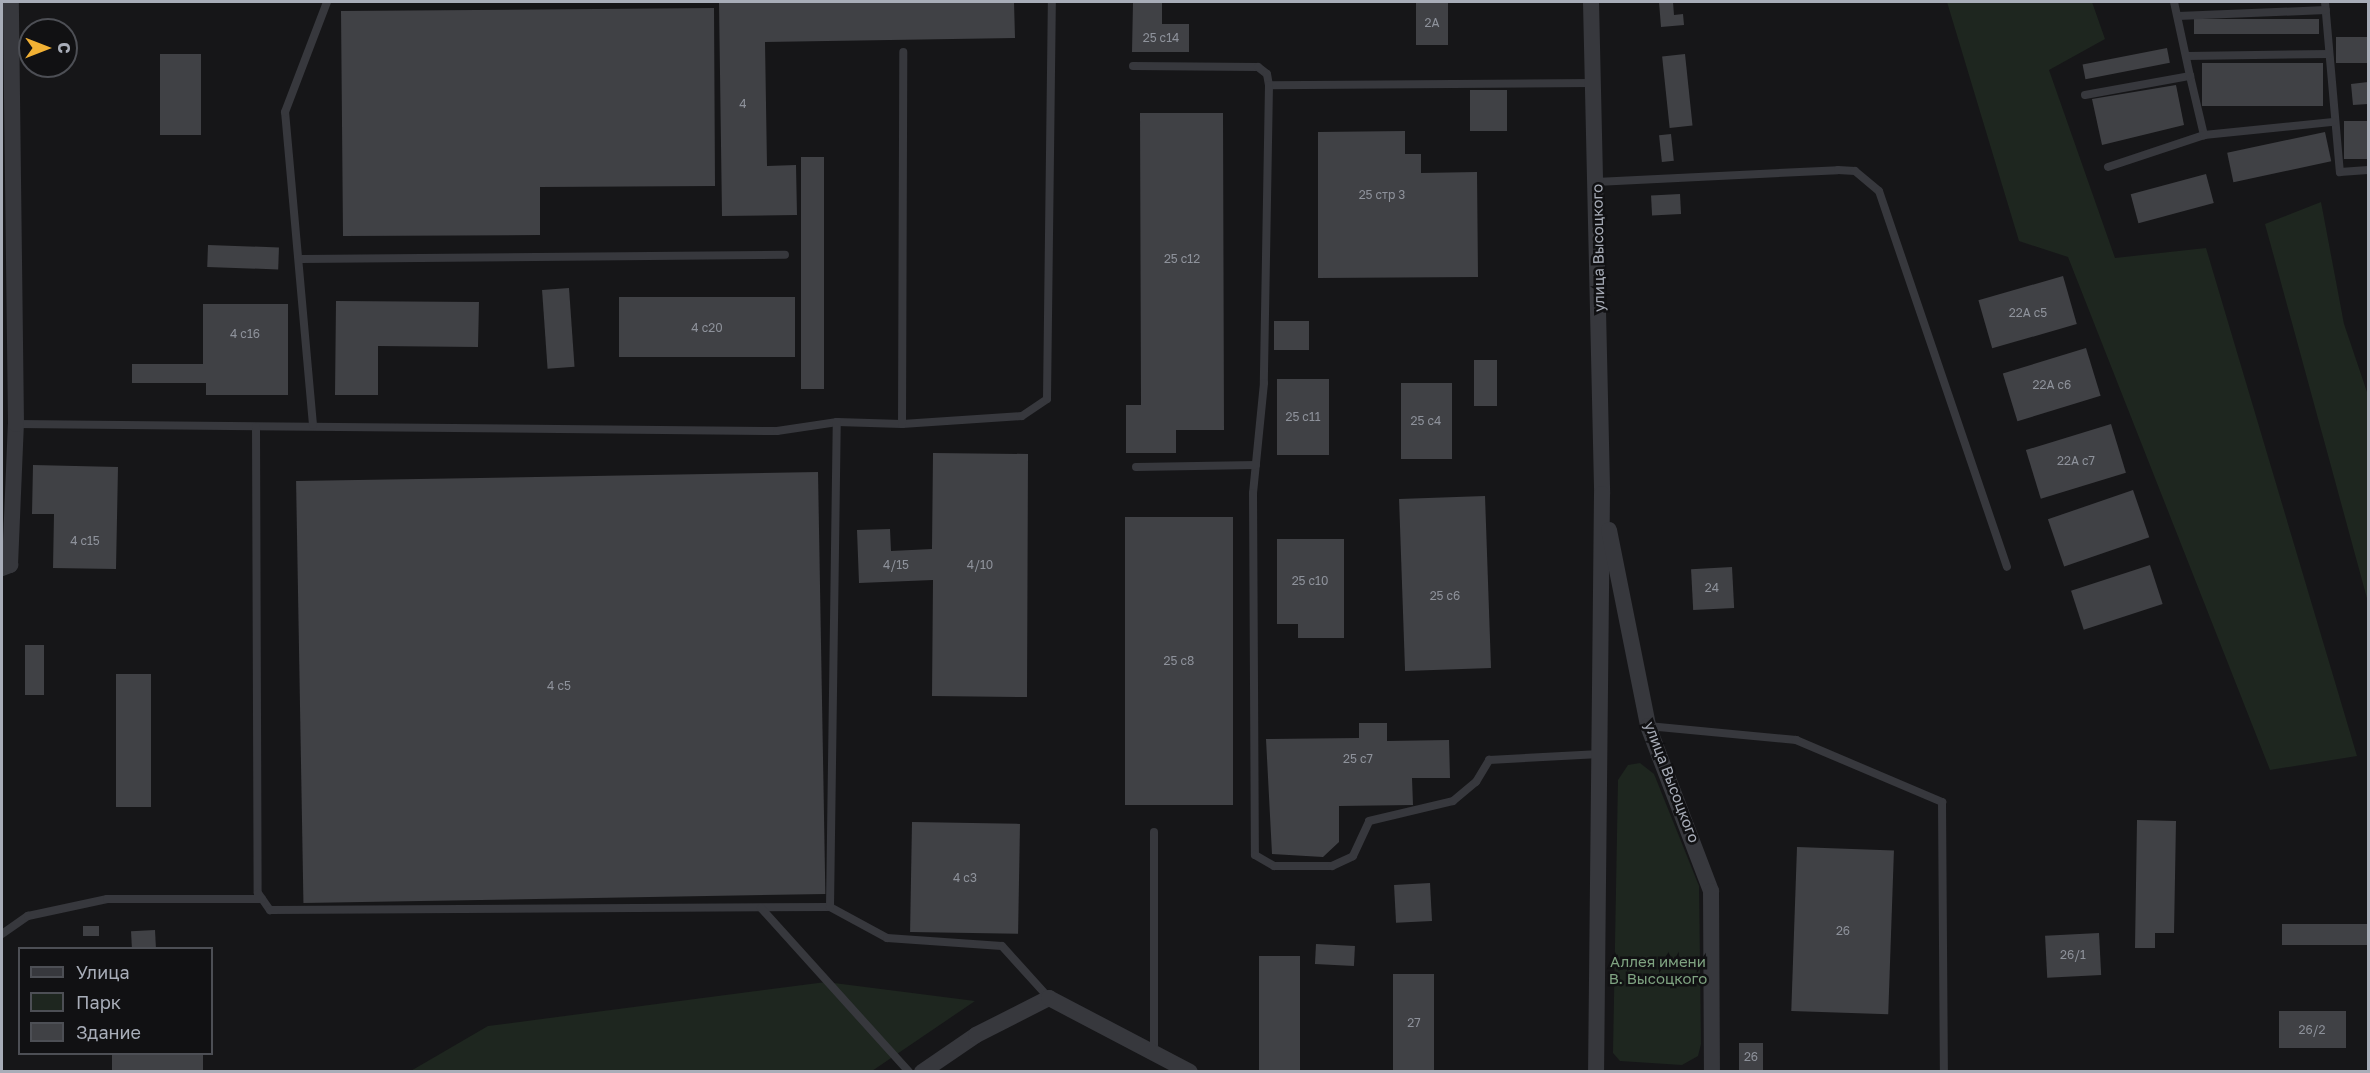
<!DOCTYPE html>
<meta charset="utf-8">
<style>
body{margin:0}
#map{position:relative;width:2370px;height:1073px;overflow:hidden;background:#161618;font-family:"Golos Text",sans-serif}
div>[style]{position:absolute}
.green>*{inset:0;background:#1e261f}
.building>*{inset:0;background:#404145;transform-origin:0 0}
.lane>*{height:8px;margin:-4px;padding:0 4px;transform-origin:4px;border-radius:4px;background:#37383d}
.street>*{height:16px;margin:-8px;padding:0 8px;transform-origin:8px;border-radius:8px;background:#37383d}
span{translate:-50% -50%;white-space:nowrap;text-align:center;line-height:1.15;-webkit-text-stroke:5px #111113;paint-order:stroke}
.number-label{font-size:12px;color:#8e929b}
.number-label span{-webkit-text-stroke-width:0}
.street-label{font-size:15px;color:#a8adb8}
.park-label{font-size:15px;color:#7fa381}
.frame{position:absolute;inset:0;border:3px solid #a8adb8;pointer-events:none}
.legend{position:absolute;left:18px;top:947px;width:195px;height:108px;box-sizing:border-box;background:#111113;border:2px solid #4d4f55;margin:0;padding:8px 10px;list-style:none;font-size:18px;color:#a8adb8}
.legend li{display:flex;align-items:center;gap:12px;height:30px}
.legend b{width:30px;border:2px solid #4d4f55}
.north{position:absolute;left:18px;top:18px;width:60px;height:60px;box-sizing:border-box;background:#111113;border:2px solid #4d4f55;border-radius:50%;rotate:90deg;font-size:16px;font-weight:700;line-height:24px;text-align:center;color:#a8adb8}
.north::after{content:'';display:block;margin:auto;width:21px;height:27px;background:#f2b134;clip-path:polygon(50% 0,100% 100%,50% 72%,0 100%)}
</style>
<div id="map">
<div class="green">
<i style="clip-path:polygon(1947px 2px,2092px 2px,2105px 39px,2049px 70px,2115px 258px,2206px 248px,2357px 756px,2270px 770px,2068px 257px,2019px 241px)"></i>
<i style="clip-path:polygon(2321px 202px,2344px 324px,2368px 395px,2368px 602px,2265px 224px)"></i>
<i style="clip-path:polygon(1640px 763px,1654px 774px,1699px 886px,1701px 1044px,1698px 1056px,1682px 1065px,1620px 1061px,1613px 1053px,1618px 780px,1628px 765px)"></i>
<i style="clip-path:polygon(826px 982px,975px 1001px,872px 1071px,409px 1072px,488px 1026px)"></i>
</div>
<div class="building">
<i style="clip-path:polygon(719px 2px,1014px 2px,1015px 38px,765px 42px,767px 166px,796px 165px,797px 215px,722px 216px)"></i>
<i style="clip-path:polygon(1133px 2px,1162px 2px,1162px 24px,1189px 24px,1189px 52px,1132px 52px)"></i>
<i style="left:1416px;top:2px;width:32px;height:43px"></i>
<i style="clip-path:polygon(1659px 2px,1673px 2px,1674px 15px,1683px 14px,1684px 25px,1661px 27px)"></i>
<i style="clip-path:polygon(714px 8px,715px 186px,540px 187px,540px 235px,343px 236px,341px 11px)"></i>
<i style="left:2319px;top:19px;width:15px;height:125px;rotate:90deg"></i>
<i style="left:2368px;top:37px;width:26px;height:32px;rotate:90deg"></i>
<i style="left:2167px;top:48px;width:15px;height:86px;rotate:79deg"></i>
<i style="left:160px;top:54px;width:41px;height:81px"></i>
<i style="left:1685px;top:54px;width:72px;height:23px;rotate:84deg"></i>
<i style="left:2323px;top:63px;width:43px;height:121px;rotate:90deg"></i>
<i style="clip-path:polygon(2368px 82px,2368px 104px,2353px 105px,2351px 84px)"></i>
<i style="clip-path:polygon(2176px 85px,2184px 125px,2102px 145px,2092px 99px)"></i>
<i style="left:1507px;top:90px;width:41px;height:37px;rotate:90deg"></i>
<i style="clip-path:polygon(1140px 113px,1223px 113px,1224px 430px,1176px 430px,1176px 453px,1126px 453px,1126px 405px,1141px 405px)"></i>
<i style="left:2368px;top:121px;width:38px;height:24px;rotate:90deg"></i>
<i style="clip-path:polygon(1405px 131px,1405px 154px,1421px 154px,1421px 173px,1477px 172px,1478px 277px,1318px 278px,1318px 132px)"></i>
<i style="left:2325px;top:132px;width:30px;height:100px;rotate:78deg"></i>
<i style="left:1671px;top:134px;width:27px;height:12px;rotate:84deg"></i>
<i style="left:801px;top:157px;width:23px;height:232px"></i>
<i style="left:2206px;top:174px;width:30px;height:78px;rotate:75deg"></i>
<i style="left:1680px;top:194px;width:20px;height:29px;rotate:87deg"></i>
<i style="left:208px;top:245px;width:71px;height:22px;rotate:2deg"></i>
<i style="left:2063px;top:276px;width:50px;height:88px;rotate:74deg"></i>
<i style="left:569px;top:288px;width:79px;height:27px;rotate:86deg"></i>
<i style="left:795px;top:297px;width:60px;height:176px;rotate:90deg"></i>
<i style="clip-path:polygon(336px 301px,479px 302px,478px 347px,378px 346px,378px 395px,335px 395px)"></i>
<i style="clip-path:polygon(203px 304px,288px 304px,288px 395px,206px 395px,206px 383px,132px 383px,132px 364px,203px 364px)"></i>
<i style="left:1274px;top:321px;width:35px;height:29px"></i>
<i style="left:2086px;top:348px;width:50px;height:87px;rotate:73deg"></i>
<i style="left:1497px;top:360px;width:46px;height:23px;rotate:90deg"></i>
<i style="left:1277px;top:379px;width:52px;height:76px"></i>
<i style="left:1401px;top:383px;width:51px;height:76px"></i>
<i style="left:2111px;top:424px;width:51px;height:89px;rotate:73deg"></i>
<i style="clip-path:polygon(933px 453px,1028px 454px,1027px 697px,932px 696px,933px 580px,859px 583px,857px 530px,890px 529px,891px 551px,932px 549px)"></i>
<i style="clip-path:polygon(33px 465px,118px 467px,116px 569px,53px 568px,54px 514px,32px 514px)"></i>
<i style="left:818px;top:472px;width:422px;height:522px;rotate:89deg"></i>
<i style="left:2133px;top:490px;width:50px;height:90px;rotate:71deg"></i>
<i style="left:1485px;top:496px;width:172px;height:86px;rotate:88deg"></i>
<i style="left:1233px;top:517px;width:288px;height:108px;rotate:90deg"></i>
<i style="clip-path:polygon(1277px 539px,1344px 539px,1344px 638px,1298px 638px,1298px 624px,1277px 624px)"></i>
<i style="left:2150px;top:565px;width:41px;height:83px;rotate:72deg"></i>
<i style="left:1732px;top:567px;width:41px;height:41px;rotate:87deg"></i>
<i style="left:25px;top:645px;width:19px;height:50px"></i>
<i style="left:116px;top:674px;width:35px;height:133px"></i>
<i style="clip-path:polygon(1359px 723px,1387px 723px,1387px 741px,1449px 740px,1450px 778px,1412px 778px,1413px 805px,1339px 806px,1339px 842px,1323px 857px,1272px 854px,1266px 739px,1359px 738px)"></i>
<i style="clip-path:polygon(2137px 820px,2176px 821px,2174px 933px,2155px 933px,2155px 948px,2135px 948px)"></i>
<i style="left:912px;top:822px;width:108px;height:110px;rotate:1deg"></i>
<i style="left:1797px;top:847px;width:97px;height:164px;rotate:2deg"></i>
<i style="left:1430px;top:883px;width:38px;height:36px;rotate:87deg"></i>
<i style="left:2282px;top:924px;width:86px;height:21px"></i>
<i style="left:83px;top:926px;width:16px;height:10px"></i>
<i style="left:155px;top:930px;width:18px;height:24px;rotate:87deg"></i>
<i style="left:2099px;top:933px;width:42px;height:54px;rotate:87deg"></i>
<i style="left:1316px;top:944px;width:39px;height:20px;rotate:3deg"></i>
<i style="left:1259px;top:956px;width:41px;height:114px"></i>
<i style="left:1393px;top:974px;width:41px;height:97px"></i>
<i style="left:2279px;top:1011px;width:67px;height:37px"></i>
<i style="left:1739px;top:1043px;width:24px;height:28px"></i>
<i style="left:112px;top:1054px;width:91px;height:17px"></i>
</div>
<div class="lane">
<i style="left:2325px;top:2px;width:171px;rotate:85deg"></i>
<i style="left:2340px;top:172px;width:28px;rotate:-4deg"></i>
<i style="left:2178px;top:16px;width:148px;rotate:-2.3deg"></i>
<i style="left:2187px;top:56px;width:142px;rotate:-0.8deg"></i>
<i style="left:1133px;top:66px;width:125px;rotate:0.5deg"></i>
<i style="left:1258px;top:67px;width:11px;rotate:38deg"></i>
<i style="left:1267px;top:74px;width:11px;rotate:80deg"></i>
<i style="left:2190px;top:76px;width:61px;rotate:76.7deg"></i>
<i style="left:1593px;top:83px;width:324px;rotate:179.6deg"></i>
<i style="left:1269px;top:85px;width:298px;rotate:91deg"></i>
<i style="left:1264px;top:383px;width:111px;rotate:95.7deg"></i>
<i style="left:1253px;top:493px;width:362px;rotate:89.7deg"></i>
<i style="left:1255px;top:855px;width:22px;rotate:30deg"></i>
<i style="left:1274px;top:866px;width:58px"></i>
<i style="left:1332px;top:866px;width:23px;rotate:-25deg"></i>
<i style="left:1353px;top:856px;width:38px;rotate:-65deg"></i>
<i style="left:1369px;top:821px;width:86px;rotate:-13.4deg"></i>
<i style="left:1453px;top:801px;width:30px;rotate:-40deg"></i>
<i style="left:1476px;top:782px;width:26px;rotate:-59deg"></i>
<i style="left:1489px;top:760px;width:111px;rotate:-3.1deg"></i>
<i style="left:2085px;top:95px;width:107px;rotate:-10.3deg"></i>
<i style="left:2190px;top:76px;width:76px;rotate:-102.2deg"></i>
<i style="left:2108px;top:167px;width:101px;rotate:-18.4deg"></i>
<i style="left:2204px;top:135px;width:130px;rotate:-5.8deg"></i>
<i style="left:1596px;top:182px;width:242px;rotate:-2.8deg"></i>
<i style="left:1838px;top:170px;width:17px;rotate:3deg"></i>
<i style="left:1855px;top:171px;width:31px;rotate:40deg"></i>
<i style="left:1879px;top:191px;width:397px;rotate:71.2deg"></i>
<i style="left:301px;top:259px;width:484px;rotate:-0.5deg"></i>
<i style="left:16px;top:424px;width:761px;rotate:0.53deg"></i>
<i style="left:777px;top:431px;width:61px;rotate:-8.5deg"></i>
<i style="left:837px;top:422px;width:65px;rotate:1.8deg"></i>
<i style="left:902px;top:424px;width:120px;rotate:-3.8deg"></i>
<i style="left:1022px;top:416px;width:30px;rotate:-34deg"></i>
<i style="left:1047px;top:399px;width:397px;rotate:-89.3deg"></i>
<i style="left:902px;top:424px;width:372px;rotate:-89.8deg"></i>
<i style="left:313px;top:425px;width:314px;rotate:-95.1deg"></i>
<i style="left:285px;top:112px;width:118px;rotate:-69.1deg"></i>
<i style="left:256px;top:427px;width:466px;rotate:89.8deg"></i>
<i style="left:258px;top:893px;width:21px;rotate:55deg"></i>
<i style="left:270px;top:910px;width:560px;rotate:-0.31deg"></i>
<i style="left:830px;top:907px;width:65px;rotate:28.5deg"></i>
<i style="left:887px;top:938px;width:115px;rotate:4deg"></i>
<i style="left:1002px;top:946px;width:70px;rotate:47.9deg"></i>
<i style="left:1136px;top:467px;width:120px;rotate:-1deg"></i>
<i style="left:1648px;top:726px;width:149px;rotate:5.4deg"></i>
<i style="left:1796px;top:740px;width:159px;rotate:23deg"></i>
<i style="left:1942px;top:802px;width:270px;rotate:89.6deg"></i>
<i style="left:1154px;top:832px;width:219px;rotate:90deg"></i>
<i style="left:830px;top:907px;width:485px;rotate:-89.2deg"></i>
<i style="left:761px;top:908px;width:221px;rotate:47.9deg"></i>
<i style="left:2px;top:934px;width:32px;rotate:-35deg"></i>
<i style="left:28px;top:916px;width:81px;rotate:-12.1deg"></i>
<i style="left:107px;top:899px;width:155px"></i>
</div>
<div class="street">
<i style="left:1591px;top:2px;width:492px;rotate:88.7deg"></i>
<i style="left:1602px;top:494px;width:578px;rotate:90.59deg"></i>
<i style="left:1609px;top:530px;width:200px;rotate:78.7deg"></i>
<i style="left:1648px;top:726px;width:177px;rotate:69.1deg"></i>
<i style="left:1711px;top:891px;width:181px;rotate:89.7deg"></i>
<i style="left:2px;top:568px;width:9px;rotate:-21deg"></i>
<i style="left:10px;top:565px;width:141px;rotate:-87.6deg"></i>
<i style="left:16px;top:424px;width:422px;rotate:-90.7deg"></i>
<i style="left:922px;top:1072px;width:65px;rotate:-34.4deg"></i>
<i style="left:976px;top:1035px;width:82px;rotate:-26.9deg"></i>
<i style="left:1049px;top:998px;width:159px;rotate:27.7deg"></i>
</div>
<div class="number-label">
<span style="left:1432px;top:23px">2А</span>
<span style="left:1161px;top:38px">25 с14</span>
<span style="left:743px;top:104px">4</span>
<span style="left:1382px;top:195px">25 стр 3</span>
<span style="left:1182px;top:259px">25 с12</span>
<span style="left:2028px;top:313px">22А с5</span>
<span style="left:707px;top:328px">4 с20</span>
<span style="left:245px;top:334px">4 с16</span>
<span style="left:2052px;top:385px">22А с6</span>
<span style="left:1303px;top:417px">25 с11</span>
<span style="left:1426px;top:421px">25 с4</span>
<span style="left:2076px;top:461px">22А с7</span>
<span style="left:85px;top:541px">4 с15</span>
<span style="left:896px;top:565px">4/15</span>
<span style="left:980px;top:565px">4/10</span>
<span style="left:1310px;top:581px">25 с10</span>
<span style="left:1712px;top:588px">24</span>
<span style="left:1445px;top:596px">25 с6</span>
<span style="left:1179px;top:661px">25 с8</span>
<span style="left:559px;top:686px">4 с5</span>
<span style="left:1358px;top:759px">25 с7</span>
<span style="left:965px;top:878px">4 с3</span>
<span style="left:1843px;top:931px">26</span>
<span style="left:2073px;top:955px">26/1</span>
<span style="left:1414px;top:1023px">27</span>
<span style="left:2312px;top:1030px">26/2</span>
<span style="left:1751px;top:1057px">26</span>
</div>
<div class="street-label">
<span style="left:1598px;top:248px;rotate:-91deg">улица Высоцкого</span>
<span style="left:1672px;top:782px;rotate:69deg">улица Высоцкого</span>
</div>
<div class="park-label">
<span style="left:1658px;top:970px">Аллея имени<br>В. Высоцкого</span>
</div>
<div class="frame"></div>
<ul class="legend">
<li><b style="height:8px;background:#37383d"></b>Улица</li>
<li><b style="height:16px;background:#1e261f"></b>Парк</li>
<li><b style="height:16px;background:#404145"></b>Здание</li>
</ul>
<div class="north">С</div>
</div>
